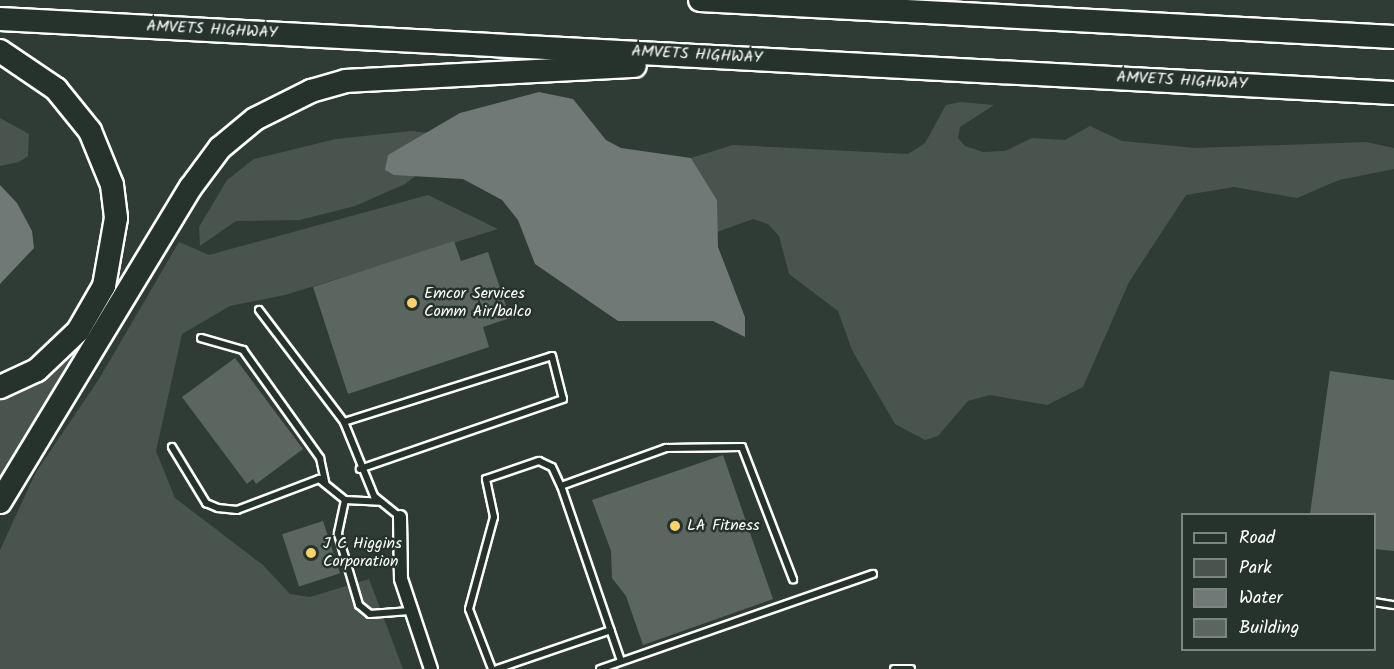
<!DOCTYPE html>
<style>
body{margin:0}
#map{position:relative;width:1394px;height:669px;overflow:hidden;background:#2f3b35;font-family:Kalam,sans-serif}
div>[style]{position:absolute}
.green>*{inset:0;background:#4a544f}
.water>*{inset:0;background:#707975}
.building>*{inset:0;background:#5b6661;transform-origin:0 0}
.roads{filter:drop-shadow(2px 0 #fff) drop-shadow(-2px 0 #fff) drop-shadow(0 2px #fff) drop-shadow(0 -2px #fff)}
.service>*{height:6px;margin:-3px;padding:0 3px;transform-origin:3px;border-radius:3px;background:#26332d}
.minor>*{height:12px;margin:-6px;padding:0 6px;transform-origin:6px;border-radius:6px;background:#26332d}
.motorway>*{height:22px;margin:-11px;padding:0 11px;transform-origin:11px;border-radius:11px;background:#26332d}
.dots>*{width:16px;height:16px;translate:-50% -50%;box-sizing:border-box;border:3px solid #26332d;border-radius:50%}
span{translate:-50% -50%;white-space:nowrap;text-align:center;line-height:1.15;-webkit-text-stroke:5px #26332d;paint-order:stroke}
.street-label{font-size:16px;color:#fff}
.poi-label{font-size:16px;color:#fff}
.left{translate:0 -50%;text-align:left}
.legend{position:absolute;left:1181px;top:513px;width:195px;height:138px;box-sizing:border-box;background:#26332d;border:2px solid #7d8581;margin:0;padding:8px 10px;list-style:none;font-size:18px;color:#fff}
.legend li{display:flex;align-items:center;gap:12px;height:30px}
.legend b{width:30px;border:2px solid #7d8581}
</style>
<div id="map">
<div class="green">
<i style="clip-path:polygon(960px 102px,994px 105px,960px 127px,958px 138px,965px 146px,983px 152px,1005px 151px,1032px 138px,1065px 140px,1090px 126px,1122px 141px,1196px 148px,1366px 142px,1394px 148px,1394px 169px,1339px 180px,1297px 198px,1234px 187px,1186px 195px,1129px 282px,1083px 387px,1047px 405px,990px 395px,968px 401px,938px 436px,925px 440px,895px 424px,852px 350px,838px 311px,789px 274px,779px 236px,768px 224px,753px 219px,717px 232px,717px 200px,691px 158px,733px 145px,908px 154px,925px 143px,946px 105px)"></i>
<i style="clip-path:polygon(0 118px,29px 134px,28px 156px,19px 162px,0 166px)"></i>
<i style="clip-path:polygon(411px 131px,430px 133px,388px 155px,394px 175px,417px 175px,405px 184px,355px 206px,300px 220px,236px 221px,200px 246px,199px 227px,227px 180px,254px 159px,336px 139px)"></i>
<i style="clip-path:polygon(428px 195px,498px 229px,285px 295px,230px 306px,182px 334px,156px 451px,175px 498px,263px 565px,290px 594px,310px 597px,369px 579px,403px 669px,0 669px,0 550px,36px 472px,99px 379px,179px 242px,209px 255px)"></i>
<i style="clip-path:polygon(76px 348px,82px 350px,0 482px,0 401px,39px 380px)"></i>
</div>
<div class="water">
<i style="clip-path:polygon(539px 92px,573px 99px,606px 140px,621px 148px,691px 158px,717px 200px,718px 247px,745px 317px,745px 337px,713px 321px,618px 321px,535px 264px,518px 220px,502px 200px,463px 179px,394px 175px,385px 170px,388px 155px,460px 113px)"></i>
<i style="clip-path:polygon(0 185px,17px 203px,32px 231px,34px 248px,0 284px)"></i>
</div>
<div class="building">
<i style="clip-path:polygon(454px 241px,461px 261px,488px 252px,510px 318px,483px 327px,489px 347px,348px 394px,313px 287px)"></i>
<i style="clip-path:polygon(235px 358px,303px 449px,256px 484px,253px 479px,247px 484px,182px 397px)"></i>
<i style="clip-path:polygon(1330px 371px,1394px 380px,1394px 551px,1374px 549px,1374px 514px,1310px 514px)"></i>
<i style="clip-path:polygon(723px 455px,773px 599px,643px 645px,626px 596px,612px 578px,611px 551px,592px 500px)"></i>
<i style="left:323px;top:521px;width:55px;height:43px;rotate:72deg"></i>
</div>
<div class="roads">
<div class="service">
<i style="left:259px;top:310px;width:141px;rotate:52.8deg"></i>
<i style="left:344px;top:422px;width:80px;rotate:67.9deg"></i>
<i style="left:374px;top:496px;width:33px;rotate:39deg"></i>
<i style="left:201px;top:338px;width:44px;rotate:15.9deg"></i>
<i style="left:243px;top:350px;width:133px;rotate:54.5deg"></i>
<i style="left:320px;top:458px;width:25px;rotate:78deg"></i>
<i style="left:344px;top:422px;width:218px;rotate:-17.6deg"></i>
<i style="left:552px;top:356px;width:44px;rotate:75.7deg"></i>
<i style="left:563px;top:399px;width:215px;rotate:161deg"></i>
<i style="left:172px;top:447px;width:66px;rotate:58.7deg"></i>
<i style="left:206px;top:503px;width:13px;rotate:23deg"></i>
<i style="left:218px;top:508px;width:19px;rotate:6deg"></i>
<i style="left:237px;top:510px;width:88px;rotate:-20.7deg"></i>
<i style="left:319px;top:479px;width:33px;rotate:39deg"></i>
<i style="left:345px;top:500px;width:35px;rotate:3deg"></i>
<i style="left:345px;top:500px;width:35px;rotate:102deg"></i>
<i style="left:338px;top:534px;width:74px;rotate:73.5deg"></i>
<i style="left:359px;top:605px;width:14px;rotate:39deg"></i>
<i style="left:370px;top:614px;width:40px;rotate:-4.3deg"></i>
<i style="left:1374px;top:602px;width:20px;rotate:9deg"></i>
<i style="left:621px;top:661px;width:185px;rotate:-108.9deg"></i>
<i style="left:561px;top:486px;width:112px;rotate:-19.9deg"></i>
<i style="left:666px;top:448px;width:76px;rotate:-0.8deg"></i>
<i style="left:742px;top:447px;width:142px;rotate:68.9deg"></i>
<i style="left:492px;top:669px;width:64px;rotate:-111deg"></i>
<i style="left:469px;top:609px;width:95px;rotate:-74.8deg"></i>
<i style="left:494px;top:517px;width:39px;rotate:-102deg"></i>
<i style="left:486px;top:479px;width:56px;rotate:-18.8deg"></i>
<i style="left:539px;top:461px;width:14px;rotate:25deg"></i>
<i style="left:552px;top:467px;width:21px;rotate:65deg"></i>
<i style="left:497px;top:669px;width:120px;rotate:-18.9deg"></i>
<i style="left:600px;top:669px;width:289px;rotate:-19.2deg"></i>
<i style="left:894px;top:669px;width:17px"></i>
</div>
<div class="minor">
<i style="left:400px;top:517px;width:62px;rotate:89.1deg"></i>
<i style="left:401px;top:579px;width:95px;rotate:71.6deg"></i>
</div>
<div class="motorway">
<i style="left:700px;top:0;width:695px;rotate:3.05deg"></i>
<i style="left:0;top:19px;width:1396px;rotate:3.04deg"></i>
<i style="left:0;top:51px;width:68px;rotate:34.2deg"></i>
<i style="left:56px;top:89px;width:54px;rotate:51deg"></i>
<i style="left:90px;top:131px;width:58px;rotate:67.8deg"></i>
<i style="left:112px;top:185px;width:33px;rotate:83deg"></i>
<i style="left:116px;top:218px;width:69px;rotate:100deg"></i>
<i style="left:104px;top:286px;width:52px;rotate:120deg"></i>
<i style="left:78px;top:331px;width:57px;rotate:136.4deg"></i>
<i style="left:37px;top:370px;width:41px;rotate:155.3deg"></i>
<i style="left:0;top:502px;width:368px;rotate:-58.8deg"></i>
<i style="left:191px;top:187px;width:49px;rotate:-53.4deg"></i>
<i style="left:220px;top:148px;width:45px;rotate:-39.6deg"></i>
<i style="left:255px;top:119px;width:63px;rotate:-26.6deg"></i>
<i style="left:311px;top:91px;width:36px;rotate:-16deg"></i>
<i style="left:346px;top:81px;width:289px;rotate:-3deg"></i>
</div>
</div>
<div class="dots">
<i style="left:412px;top:303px;background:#ffd166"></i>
<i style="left:675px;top:526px;background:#ffd166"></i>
<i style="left:311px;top:553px;background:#ffd166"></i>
</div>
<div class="street-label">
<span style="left:212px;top:30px;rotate:3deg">AMVETS HIGHWAY</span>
<span style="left:697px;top:55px;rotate:3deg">AMVETS HIGHWAY</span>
<span style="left:1182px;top:81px;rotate:3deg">AMVETS HIGHWAY</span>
</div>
<div class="poi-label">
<span class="left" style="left:424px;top:303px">Emcor Services<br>Comm Air/balco</span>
<span class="left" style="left:687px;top:526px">LA Fitness</span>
<span class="left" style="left:323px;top:553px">J C Higgins<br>Corporation</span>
</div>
<ul class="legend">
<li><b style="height:8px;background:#26332d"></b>Road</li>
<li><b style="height:16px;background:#4a544f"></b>Park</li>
<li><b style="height:16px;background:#707975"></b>Water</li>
<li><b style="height:16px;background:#5b6661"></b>Building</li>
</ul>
</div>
